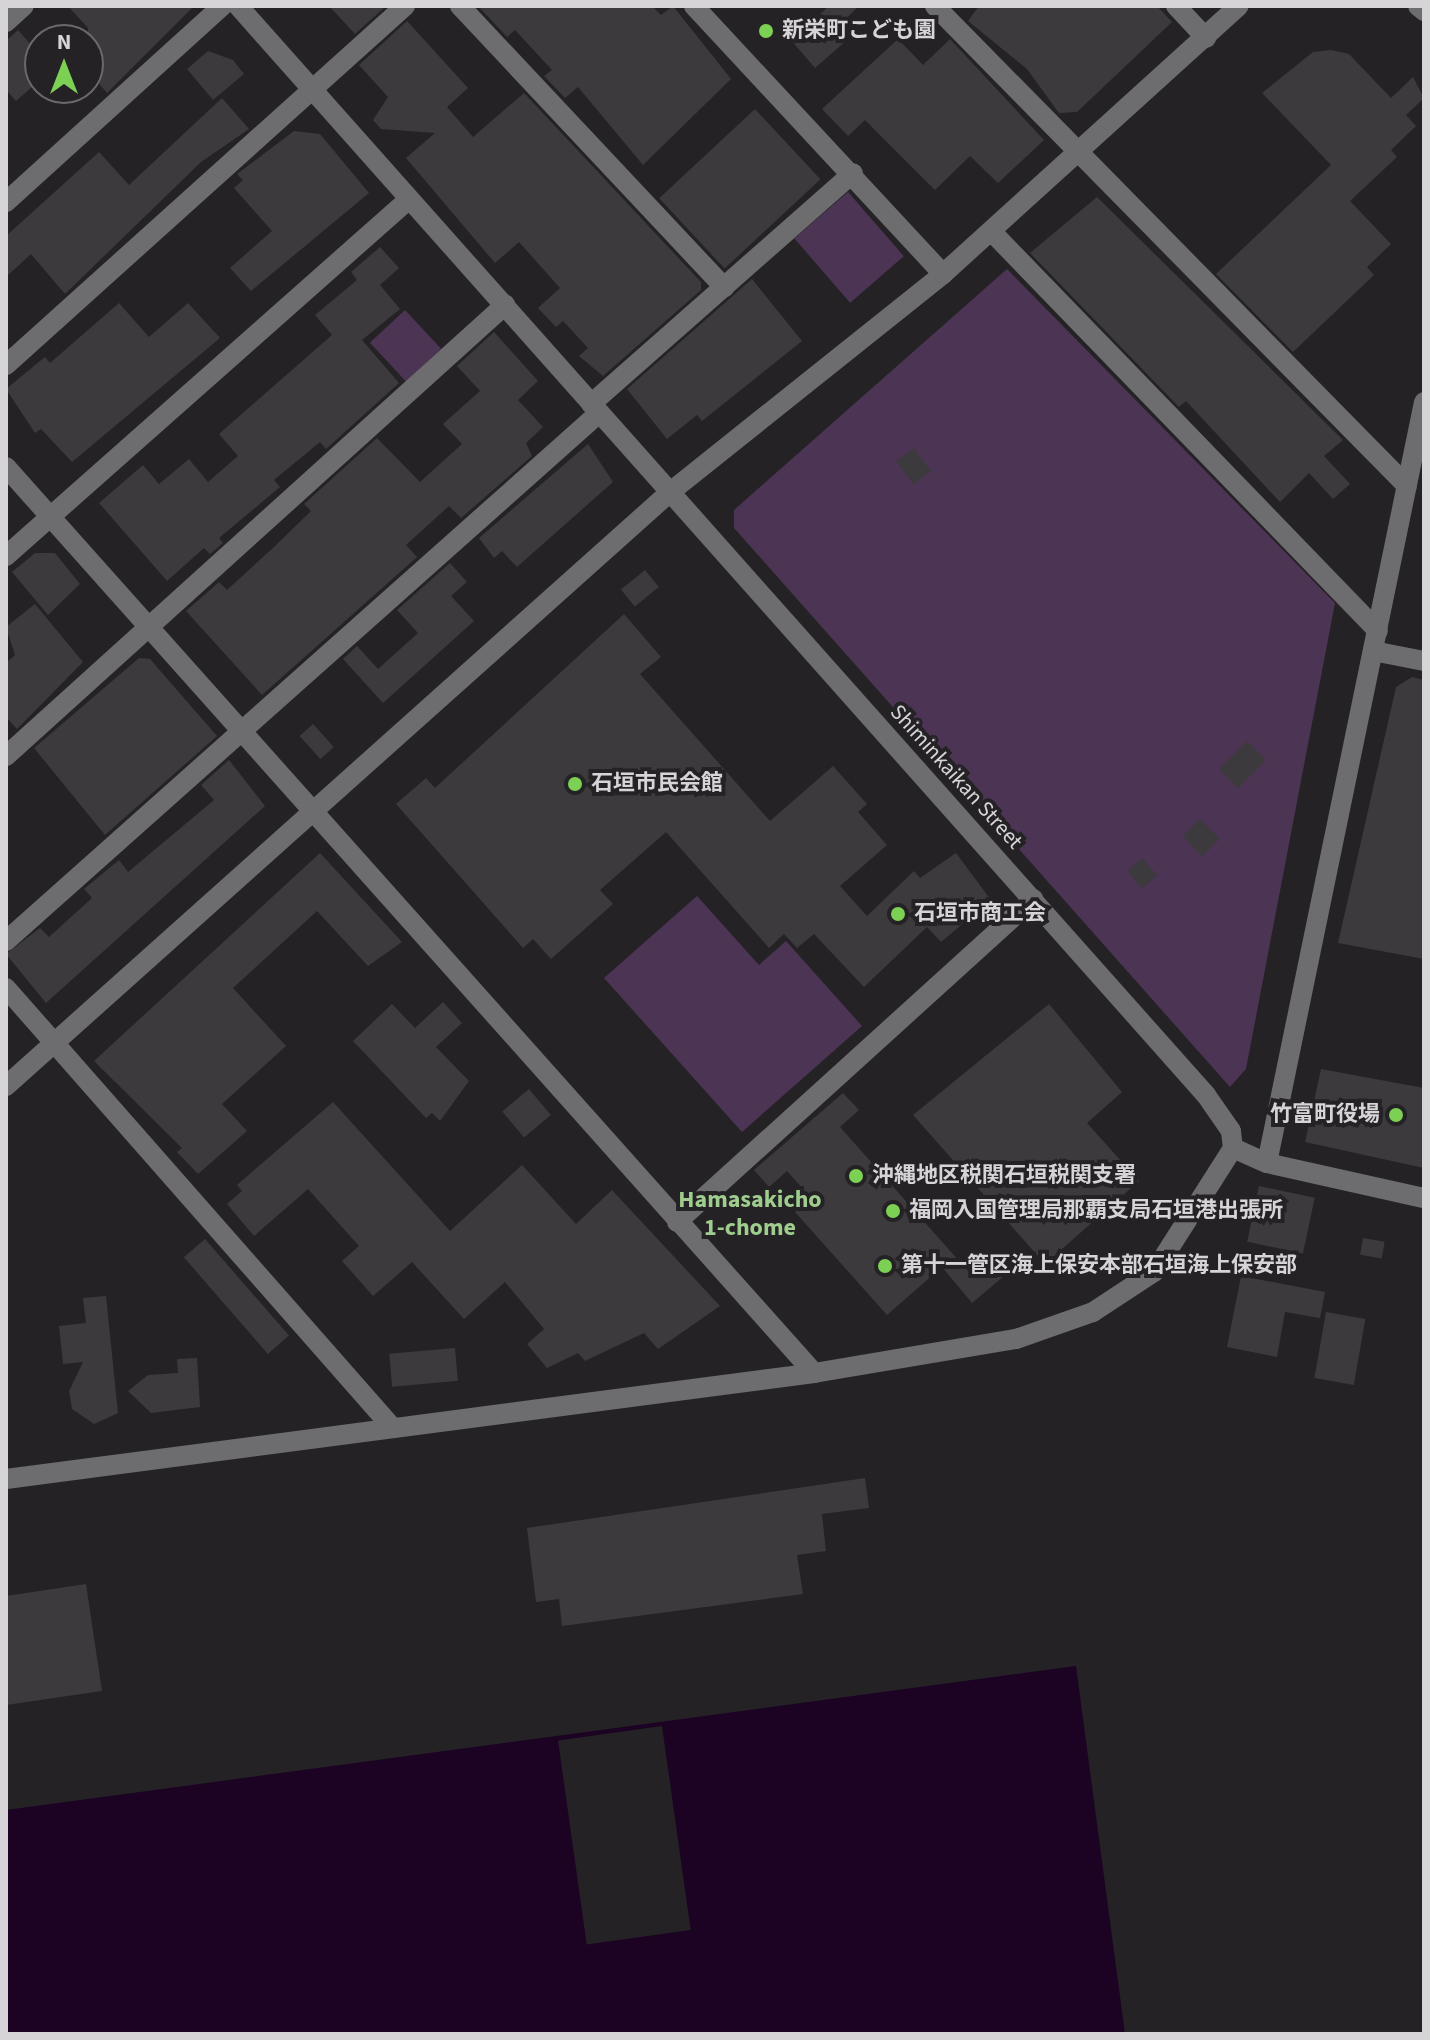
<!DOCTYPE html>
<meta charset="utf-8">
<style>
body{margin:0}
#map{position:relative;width:1430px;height:2040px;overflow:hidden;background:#242225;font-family:"Source Sans 3","Noto Sans JP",sans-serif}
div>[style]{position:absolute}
.green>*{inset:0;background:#4c3554;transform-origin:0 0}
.water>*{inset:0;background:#1c0324}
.pier>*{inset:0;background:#242225;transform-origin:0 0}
.building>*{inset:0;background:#3c3a3d;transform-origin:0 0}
.minor>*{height:20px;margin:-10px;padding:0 10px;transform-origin:10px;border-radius:10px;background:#6d6c6e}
.dots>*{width:22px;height:22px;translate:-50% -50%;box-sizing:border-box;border:4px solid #242225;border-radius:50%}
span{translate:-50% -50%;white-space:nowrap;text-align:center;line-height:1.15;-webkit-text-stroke:8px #242225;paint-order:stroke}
.poi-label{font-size:22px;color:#d6d4d6;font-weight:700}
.left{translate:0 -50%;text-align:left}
.right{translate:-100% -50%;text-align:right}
.street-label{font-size:22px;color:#d6d4d6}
.neighbourhood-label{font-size:24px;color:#9fcd8e;font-weight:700}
.frame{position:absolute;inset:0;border:8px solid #d6d4d6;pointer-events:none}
.north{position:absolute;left:24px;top:24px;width:80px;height:80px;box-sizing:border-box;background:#242225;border:2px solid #6b696c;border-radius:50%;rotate:0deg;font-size:22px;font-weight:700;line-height:32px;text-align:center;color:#d6d4d6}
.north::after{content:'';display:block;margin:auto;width:28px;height:36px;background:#7cd155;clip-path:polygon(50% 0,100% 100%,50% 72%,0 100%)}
</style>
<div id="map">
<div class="green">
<i style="left:848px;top:192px;width:85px;height:71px;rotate:49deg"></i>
<i style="clip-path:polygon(1007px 269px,1335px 603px,1246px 1069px,1230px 1087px,734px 528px,734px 510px)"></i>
<i style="left:405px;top:310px;width:53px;height:48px;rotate:47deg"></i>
<i style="clip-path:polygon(697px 896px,759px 965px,786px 941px,862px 1026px,742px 1132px,604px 978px)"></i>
</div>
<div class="water">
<i style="clip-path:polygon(1076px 1666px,1125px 2034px,6px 2034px,6px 1810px)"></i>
</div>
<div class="pier">
<i style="left:662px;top:1726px;width:206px;height:105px;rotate:82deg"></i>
</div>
<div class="building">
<i style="clip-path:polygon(68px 6px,194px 6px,107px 93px,88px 71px,88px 28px)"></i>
<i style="clip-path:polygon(329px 6px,386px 6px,355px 34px)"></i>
<i style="clip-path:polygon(478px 6px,652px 6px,661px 15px,673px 6px,731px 79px,643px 165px,578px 87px,565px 98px,544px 76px,552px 70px,515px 30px,507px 37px)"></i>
<i style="clip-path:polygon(829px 6px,859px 6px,836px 28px,847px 40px,815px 68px,791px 40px)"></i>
<i style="clip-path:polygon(979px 6px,1157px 6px,1172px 22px,1077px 112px,1059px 113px,1027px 69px,968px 21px)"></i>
<i style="clip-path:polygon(407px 21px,468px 88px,447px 107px,473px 137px,524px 93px,701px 282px,701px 290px,603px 376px,579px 356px,588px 348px,563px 321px,556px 327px,538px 308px,560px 288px,519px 242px,495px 263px,406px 158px,435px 133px,381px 129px,373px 120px,388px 97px,359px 65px)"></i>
<i style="clip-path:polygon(18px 30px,40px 55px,40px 80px,16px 101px,6px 90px,6px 41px)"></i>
<i style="clip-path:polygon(898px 39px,923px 65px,950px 39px,1044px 140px,998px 183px,970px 156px,935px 190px,865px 120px,848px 136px,822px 109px)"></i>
<i style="clip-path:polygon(1331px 50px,1349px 54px,1391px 98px,1413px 77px,1424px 98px,1406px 115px,1416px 126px,1391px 150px,1397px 157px,1350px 201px,1391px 244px,1367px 267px,1374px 275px,1293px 352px,1216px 274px,1331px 165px,1262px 93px,1313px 52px)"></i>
<i style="clip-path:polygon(208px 51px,233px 60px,244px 74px,213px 100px,187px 69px)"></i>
<i style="clip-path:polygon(222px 98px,249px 129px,201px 162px,65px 294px,31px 254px,6px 277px,6px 236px,99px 152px,129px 185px)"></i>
<i style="left:755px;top:109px;width:96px;height:131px;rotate:47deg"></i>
<i style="clip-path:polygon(294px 131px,320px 134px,369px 193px,251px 291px,230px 268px,272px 231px,234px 188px,243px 180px,237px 174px)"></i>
<i style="clip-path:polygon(1097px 197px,1343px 440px,1324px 456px,1350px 484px,1333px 499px,1309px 473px,1280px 502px,1186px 401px,1179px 407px,1030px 253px)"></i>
<i style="clip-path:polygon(380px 247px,399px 268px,380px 285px,400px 309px,362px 340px,399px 383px,326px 449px,320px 442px,274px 480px,280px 487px,219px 538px,223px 543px,210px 554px,204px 548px,167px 581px,99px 503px,143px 465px,159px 484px,189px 459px,208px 482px,238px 456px,219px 434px,332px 335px,315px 315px,357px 280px,351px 272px)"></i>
<i style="clip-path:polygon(752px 279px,802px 341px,702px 421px,697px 415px,667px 439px,627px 389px)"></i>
<i style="clip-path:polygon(119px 303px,149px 337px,188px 303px,220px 338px,72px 462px,41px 429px,35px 433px,6px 389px,45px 357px,50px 363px)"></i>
<i style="clip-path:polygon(494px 332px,538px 381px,518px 400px,543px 427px,526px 443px,532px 456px,461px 518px,449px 506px,406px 545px,417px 557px,262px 695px,186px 611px,219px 582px,227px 590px,275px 546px,311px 511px,304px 504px,377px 438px,420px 482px,462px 444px,443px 424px,480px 391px,457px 366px)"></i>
<i style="clip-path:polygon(588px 444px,613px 482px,517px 567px,502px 551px,494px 558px,479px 538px)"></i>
<i style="left:914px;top:448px;width:29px;height:22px;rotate:54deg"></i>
<i style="clip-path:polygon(35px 553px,55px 553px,80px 584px,48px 615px,12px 572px)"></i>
<i style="clip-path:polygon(450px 563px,467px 582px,451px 596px,474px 621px,383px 703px,343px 659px,357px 646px,378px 669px,418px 633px,397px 610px)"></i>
<i style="left:645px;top:570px;width:22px;height:31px;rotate:51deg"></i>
<i style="clip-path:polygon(35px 604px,83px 662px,17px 729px,6px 717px,6px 663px,15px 655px,6px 627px)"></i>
<i style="clip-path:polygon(624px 614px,661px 657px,640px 674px,770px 821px,833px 766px,867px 804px,858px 812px,887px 845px,840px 886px,867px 916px,914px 871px,920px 878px,956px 853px,991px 900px,941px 942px,927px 927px,864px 987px,814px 934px,797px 948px,784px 934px,769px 948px,666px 832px,600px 890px,613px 904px,551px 959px,533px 939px,523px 948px,396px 804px,426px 778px,435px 788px)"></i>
<i style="clip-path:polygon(139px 658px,150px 659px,217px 736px,105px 835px,34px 748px)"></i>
<i style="clip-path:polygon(1412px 677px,1424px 680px,1424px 959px,1338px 943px,1396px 687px)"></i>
<i style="left:313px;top:724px;width:31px;height:18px;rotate:48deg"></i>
<i style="left:1247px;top:741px;width:27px;height:40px;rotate:45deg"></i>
<i style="clip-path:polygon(229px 760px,265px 806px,46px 1003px,6px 954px,40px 928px,49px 937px,92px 898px,84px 889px,119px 860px,128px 872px,214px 800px,201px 785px)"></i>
<i style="left:1200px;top:819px;width:28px;height:25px;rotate:45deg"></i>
<i style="clip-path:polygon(320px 853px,402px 942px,368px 966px,317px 911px,233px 988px,286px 1046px,222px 1104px,247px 1131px,198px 1174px,177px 1152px,182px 1148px,94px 1061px)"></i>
<i style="left:1142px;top:858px;width:23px;height:20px;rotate:49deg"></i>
<i style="clip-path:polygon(443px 1002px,462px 1023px,436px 1047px,469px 1081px,440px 1121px,432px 1113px,426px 1118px,353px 1041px,392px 1004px,415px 1028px)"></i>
<i style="clip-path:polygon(1049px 1004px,1122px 1092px,1087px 1123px,1139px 1181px,1045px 1264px,913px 1115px)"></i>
<i style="clip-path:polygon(1321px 1069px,1424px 1088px,1424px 1168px,1305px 1142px)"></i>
<i style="left:529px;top:1089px;width:34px;height:35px;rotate:50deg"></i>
<i style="clip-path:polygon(843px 1093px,859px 1110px,840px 1127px,968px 1271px,984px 1257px,1004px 1276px,972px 1303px,942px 1267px,887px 1315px,795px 1212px,811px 1198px,787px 1171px,769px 1187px,754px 1170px)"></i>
<i style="clip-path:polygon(333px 1102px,450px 1231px,522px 1165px,576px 1224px,612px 1190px,720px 1306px,658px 1349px,644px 1333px,585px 1361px,578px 1353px,547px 1368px,527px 1344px,544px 1329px,505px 1282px,464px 1319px,412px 1262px,373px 1296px,342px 1261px,359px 1246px,308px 1189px,254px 1236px,227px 1204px,242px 1191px,237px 1185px)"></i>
<i style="left:1259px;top:1186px;width:57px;height:57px;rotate:12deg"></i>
<i style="left:1363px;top:1238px;width:22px;height:17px;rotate:10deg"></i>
<i style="left:205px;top:1239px;width:128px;height:28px;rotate:49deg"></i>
<i style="clip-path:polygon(1241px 1276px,1325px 1292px,1320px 1318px,1285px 1312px,1277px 1357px,1227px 1347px)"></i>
<i style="clip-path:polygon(106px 1296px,118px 1413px,94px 1424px,72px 1409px,69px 1391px,83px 1362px,63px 1364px,59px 1326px,86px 1323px,83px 1298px)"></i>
<i style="left:1326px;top:1312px;width:40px;height:67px;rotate:10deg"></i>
<i style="left:455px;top:1348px;width:33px;height:66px;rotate:85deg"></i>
<i style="clip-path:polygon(197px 1358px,200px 1407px,151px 1413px,128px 1391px,148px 1375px,178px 1373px,177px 1359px)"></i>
<i style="clip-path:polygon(865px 1478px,869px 1508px,822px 1514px,826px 1551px,797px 1555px,803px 1594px,562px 1626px,559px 1599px,536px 1602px,527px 1528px)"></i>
<i style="clip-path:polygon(86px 1584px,102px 1691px,6px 1705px,6px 1596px)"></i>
</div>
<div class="minor">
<i style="left:460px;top:6px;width:386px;rotate:46.8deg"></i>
<i style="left:694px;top:6px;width:366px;rotate:47.1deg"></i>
<i style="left:935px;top:6px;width:673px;rotate:45.48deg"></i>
<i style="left:1176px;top:6px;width:44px;rotate:46.8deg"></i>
<i style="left:1418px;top:6px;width:8px;rotate:40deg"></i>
<i style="left:6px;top:22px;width:24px;rotate:-42deg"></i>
<i style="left:6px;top:202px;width:292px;rotate:-42.2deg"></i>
<i style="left:992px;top:232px;width:555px;rotate:45.95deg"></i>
<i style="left:6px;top:365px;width:537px;rotate:-41.98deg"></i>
<i style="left:591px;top:404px;width:349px;rotate:-41.4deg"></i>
<i style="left:6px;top:467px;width:1214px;rotate:48.27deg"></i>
<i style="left:6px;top:556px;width:537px;rotate:-41.53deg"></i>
<i style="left:1373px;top:651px;width:52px;rotate:11.1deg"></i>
<i style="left:6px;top:756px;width:673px;rotate:-42.11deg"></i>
<i style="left:6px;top:941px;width:794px;rotate:-41.68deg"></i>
<i style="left:6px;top:988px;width:583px;rotate:48.68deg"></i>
<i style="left:6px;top:1086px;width:890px;rotate:-41.81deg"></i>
<i style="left:669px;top:493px;width:351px;rotate:-38.6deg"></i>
<i style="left:943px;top:274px;width:399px;rotate:-42.2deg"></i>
<i style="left:1233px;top:1148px;width:37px;rotate:24deg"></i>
<i style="left:1267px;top:1163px;width:161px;rotate:12.6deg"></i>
<i style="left:1267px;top:1163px;width:777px;rotate:-78.34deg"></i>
<i style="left:677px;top:1222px;width:481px;rotate:-42.2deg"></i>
<i style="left:6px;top:1479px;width:815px;rotate:-7.47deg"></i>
<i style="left:814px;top:1373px;width:205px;rotate:-9.6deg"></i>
<i style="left:1016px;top:1339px;width:82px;rotate:-19.3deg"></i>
<i style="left:1093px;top:1312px;width:73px;rotate:-33.3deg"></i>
<i style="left:1154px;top:1272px;width:147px;rotate:-57.5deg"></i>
<i style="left:1233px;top:1148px;width:17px;rotate:-97deg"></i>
<i style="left:1231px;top:1131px;width:44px;rotate:-124.8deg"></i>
<i style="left:1206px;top:1095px;width:1457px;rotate:-131.63deg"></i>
</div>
<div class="dots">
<i style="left:766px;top:31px;background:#7cd155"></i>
<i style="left:575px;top:784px;background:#7cd155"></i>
<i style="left:898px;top:914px;background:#7cd155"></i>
<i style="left:1396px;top:1115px;background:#7cd155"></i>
<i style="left:856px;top:1176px;background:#7cd155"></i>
<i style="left:893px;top:1211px;background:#7cd155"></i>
<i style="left:885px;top:1266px;background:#7cd155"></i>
</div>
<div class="poi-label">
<span class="left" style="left:782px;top:31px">新栄町こども園</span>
<span class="left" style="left:591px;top:784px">石垣市民会館</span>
<span class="left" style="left:914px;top:914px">石垣市商工会</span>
<span class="right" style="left:1380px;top:1115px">竹富町役場</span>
<span class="left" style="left:872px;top:1176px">沖縄地区税関石垣税関支署</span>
<span class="left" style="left:909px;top:1211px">福岡入国管理局那覇支局石垣港出張所</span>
<span class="left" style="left:901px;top:1266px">第十一管区海上保安本部石垣海上保安部</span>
</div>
<div class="street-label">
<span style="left:956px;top:777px;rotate:48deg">Shiminkaikan Street</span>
</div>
<div class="neighbourhood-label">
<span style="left:750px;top:1214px">Hamasakicho<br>1-chome</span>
</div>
<div class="frame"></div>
<div class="north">N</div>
</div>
